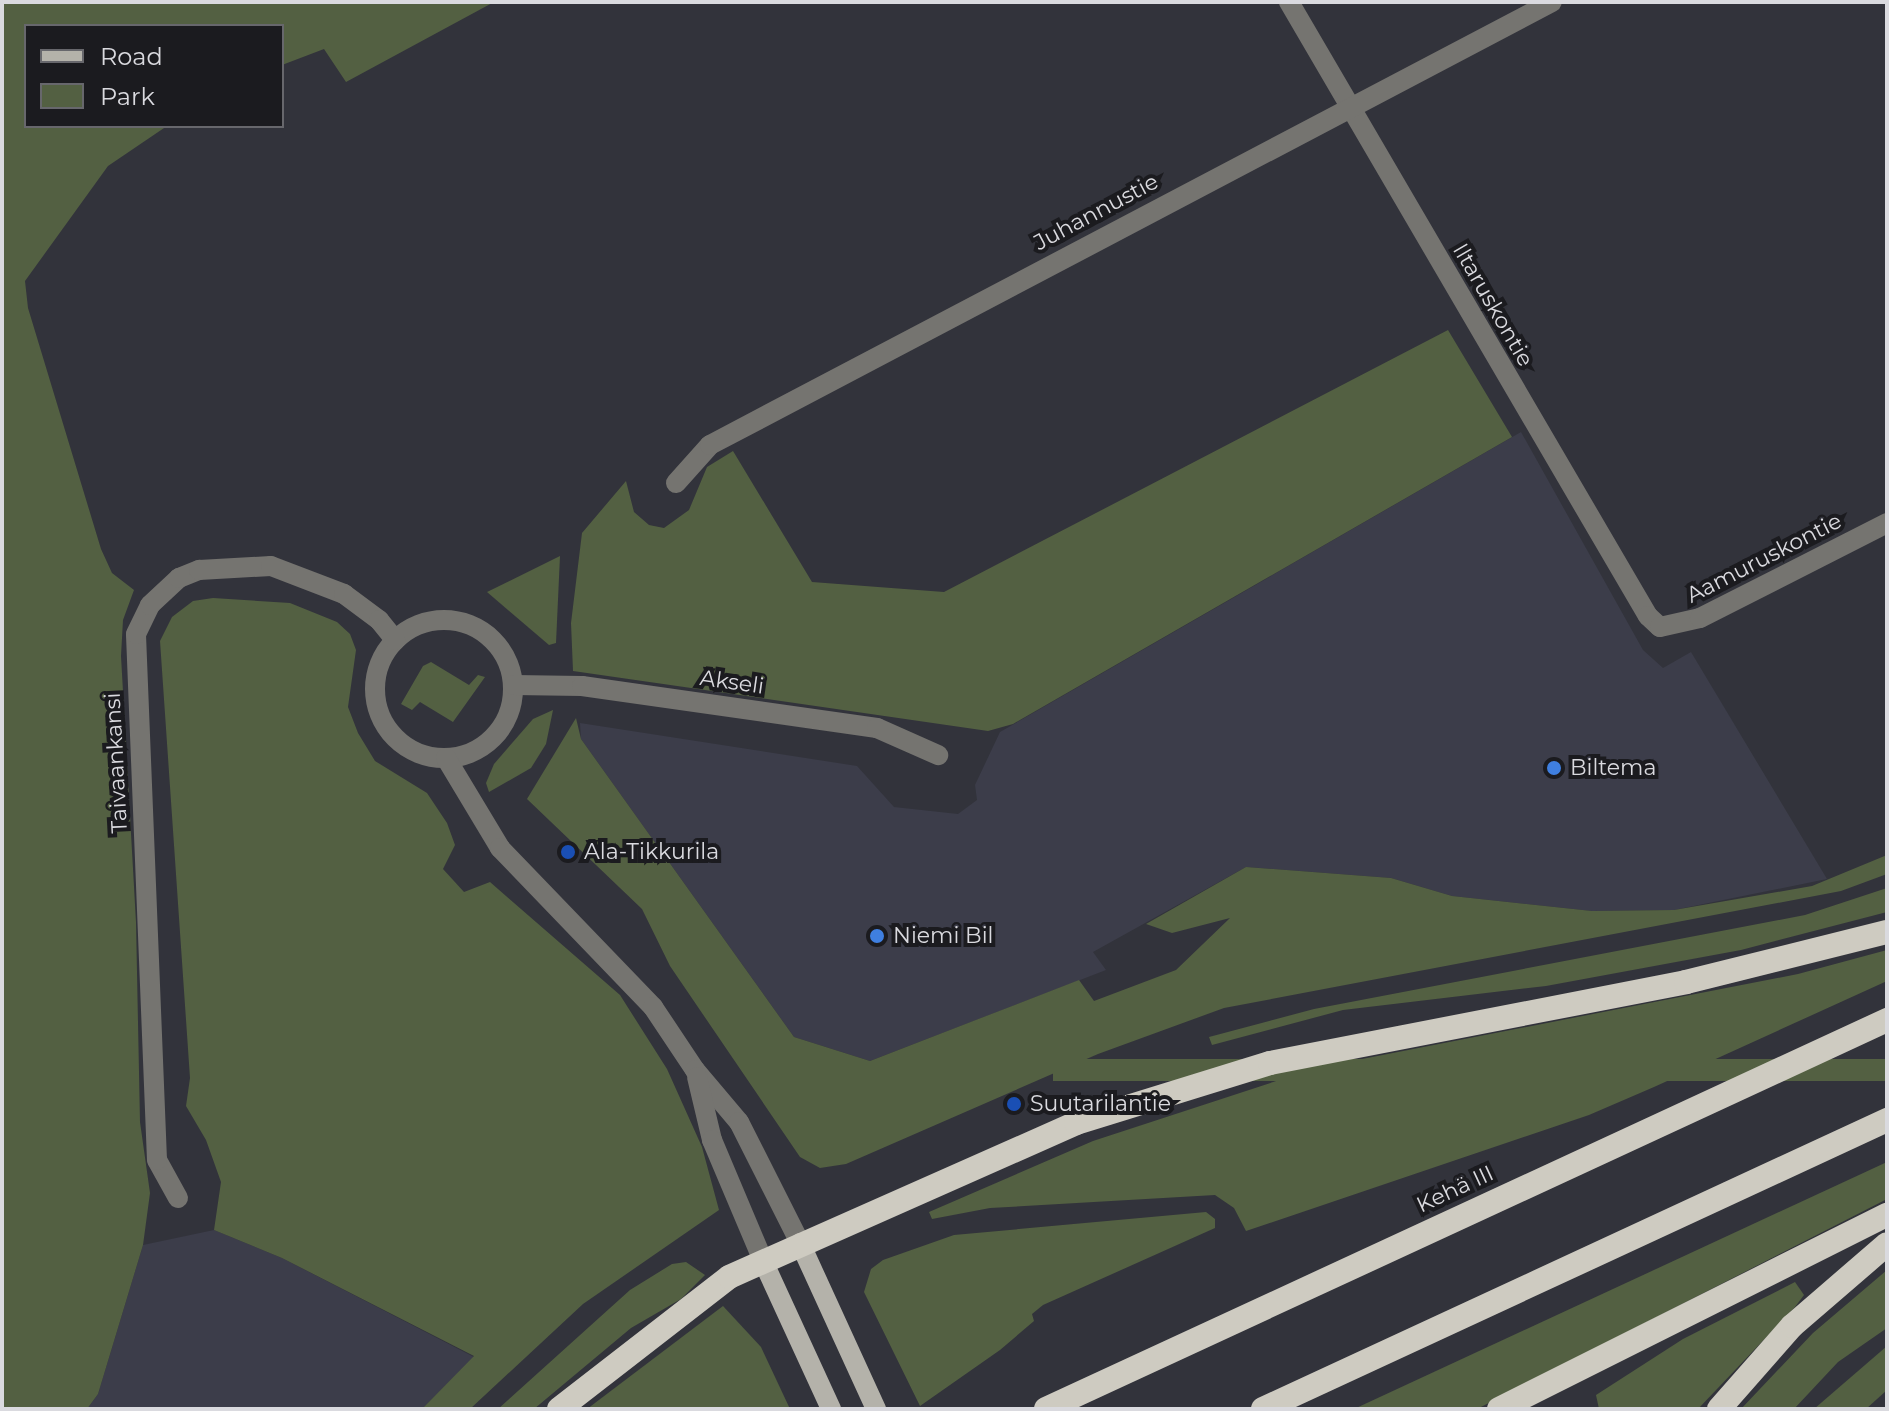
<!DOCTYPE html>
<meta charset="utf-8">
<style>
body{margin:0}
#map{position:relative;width:1889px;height:1411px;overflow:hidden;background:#32333b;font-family:Montserrat,sans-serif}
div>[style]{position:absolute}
.built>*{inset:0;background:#3c3d4a}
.green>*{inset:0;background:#536042;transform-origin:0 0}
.minor>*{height:20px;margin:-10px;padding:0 10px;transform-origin:10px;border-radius:10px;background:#757470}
.minor>.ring{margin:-10px;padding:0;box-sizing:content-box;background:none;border:20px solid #757470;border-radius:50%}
.major>*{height:20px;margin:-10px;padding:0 10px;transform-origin:10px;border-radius:10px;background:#b4b2aa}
.highway>*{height:24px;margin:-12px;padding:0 12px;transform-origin:12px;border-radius:12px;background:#cecbc1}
.dots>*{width:22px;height:22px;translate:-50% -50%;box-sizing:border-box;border:4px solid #1b1b1f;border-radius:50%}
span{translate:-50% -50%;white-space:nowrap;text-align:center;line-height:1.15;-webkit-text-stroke:8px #1b1b1f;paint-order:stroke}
.street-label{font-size:22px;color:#dadadf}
.poi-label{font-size:22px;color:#dadadf}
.left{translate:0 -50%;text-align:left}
.frame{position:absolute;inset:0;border:4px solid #dadadf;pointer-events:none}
.legend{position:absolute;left:24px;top:24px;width:260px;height:104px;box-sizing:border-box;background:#1b1b1f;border:2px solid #67676c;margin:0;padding:10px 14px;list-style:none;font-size:24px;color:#dadadf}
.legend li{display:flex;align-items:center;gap:16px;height:40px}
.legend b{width:40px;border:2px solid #67676c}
</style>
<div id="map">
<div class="built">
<i style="clip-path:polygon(1521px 432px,1643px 650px,1663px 668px,1691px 652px,1827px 879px,1674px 910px,1592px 911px,1452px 896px,1391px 878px,1246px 867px,1093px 952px,1106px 970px,870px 1061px,794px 1037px,581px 739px,580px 723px,857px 766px,894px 807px,958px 814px,977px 800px,975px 785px,1000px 732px)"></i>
<i style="clip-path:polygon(214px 1230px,282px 1258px,474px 1357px,422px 1409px,87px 1409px,98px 1394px,143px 1245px)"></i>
</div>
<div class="green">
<i style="clip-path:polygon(2px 2px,494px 2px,346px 82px,324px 49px,282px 65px,282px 26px,26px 26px,26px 126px,167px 126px,108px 166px,25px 281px,28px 308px,101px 549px,112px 573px,134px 590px,123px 620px,121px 656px,136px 922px,140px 1122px,150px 1193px,143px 1245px,98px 1394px,87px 1409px,2px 1409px)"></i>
<i style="clip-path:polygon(1448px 330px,1512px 437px,1013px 724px,988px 731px,573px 671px,571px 623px,582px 533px,626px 481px,634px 512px,649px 525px,664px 528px,689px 510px,707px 467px,733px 451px,812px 582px,944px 592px)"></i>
<i style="clip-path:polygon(560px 556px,556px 643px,549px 645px,487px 592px)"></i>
<i style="clip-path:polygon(213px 598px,290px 603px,337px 622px,350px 634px,356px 650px,348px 707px,358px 733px,375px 761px,427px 793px,447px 823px,455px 845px,443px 869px,464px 892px,490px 882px,620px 995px,667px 1069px,702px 1147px,719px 1210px,583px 1304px,470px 1409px,422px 1409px,474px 1356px,282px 1258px,214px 1230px,221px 1182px,206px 1140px,186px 1106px,190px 1078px,160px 641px,172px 617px,193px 601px)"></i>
<i style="clip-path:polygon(431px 662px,469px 685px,478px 675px,485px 677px,453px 722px,420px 702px,412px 710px,401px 704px,423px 666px)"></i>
<i style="clip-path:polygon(553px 710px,546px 744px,531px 768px,489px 792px,486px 783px,494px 764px,533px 719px)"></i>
<i style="clip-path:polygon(576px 718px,581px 739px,794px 1037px,870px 1061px,1079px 980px,1094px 1001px,1176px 970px,1230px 918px,1172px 933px,1146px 924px,1246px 867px,1391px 878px,1452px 896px,1592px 911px,1674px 910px,1812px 886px,1887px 855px,1887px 874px,1841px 891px,1224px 1008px,1098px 1054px,846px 1164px,820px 1168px,800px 1157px,670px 966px,642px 909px,527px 799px)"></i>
<i style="clip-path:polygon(1887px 888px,1887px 912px,1741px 950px,1546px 986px,1343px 1010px,1212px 1045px,1209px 1037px,1314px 1009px,1805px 915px)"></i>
<i style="clip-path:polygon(1887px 950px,1887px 981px,1654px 1087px,1589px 1115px,1246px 1231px,1234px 1208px,1215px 1195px,990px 1208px,932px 1219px,929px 1212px,1093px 1141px,1316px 1068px,1798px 974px)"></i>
<i style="left:1887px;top:1059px;width:22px;height:834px;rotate:90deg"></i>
<i style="clip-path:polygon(1887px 1162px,1887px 1199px,1477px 1409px,1354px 1409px)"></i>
<i style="clip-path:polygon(1206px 1212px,1215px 1219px,1215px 1228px,1043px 1305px,1032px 1314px,1034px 1321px,1000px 1350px,920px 1406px,864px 1292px,871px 1269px,883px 1260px,954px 1235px)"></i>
<i style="clip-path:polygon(686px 1262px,705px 1275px,681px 1299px,631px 1328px,534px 1409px,498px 1409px,630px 1290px,672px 1264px)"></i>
<i style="clip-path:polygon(1887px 1270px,1887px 1328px,1838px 1362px,1794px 1409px,1741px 1409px,1813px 1333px)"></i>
<i style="clip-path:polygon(1795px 1282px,1804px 1295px,1795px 1307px,1698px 1409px,1599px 1409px,1596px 1395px,1683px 1339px)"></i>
<i style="clip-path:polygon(723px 1306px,761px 1347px,790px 1409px,587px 1409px)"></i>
<i style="clip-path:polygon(1887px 1346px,1887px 1390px,1866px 1409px,1814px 1409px)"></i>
</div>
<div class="minor">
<i style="left:1289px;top:2px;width:711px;rotate:59.69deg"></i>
<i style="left:1648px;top:616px;width:16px;rotate:43deg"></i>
<i style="left:1660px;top:627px;width:41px;rotate:-12.7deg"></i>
<i style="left:1700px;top:618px;width:210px;rotate:-26.9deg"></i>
<i style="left:676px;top:483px;width:51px;rotate:-48.2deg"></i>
<i style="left:710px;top:445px;width:951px;rotate:-27.75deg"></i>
<i class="ring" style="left:375px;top:620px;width:118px;height:118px"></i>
<i style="left:514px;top:685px;width:68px;rotate:0.8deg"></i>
<i style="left:582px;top:686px;width:298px;rotate:8.1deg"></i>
<i style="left:877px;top:728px;width:67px;rotate:23.9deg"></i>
<i style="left:446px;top:758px;width:105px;rotate:59deg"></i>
<i style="left:500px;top:848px;width:221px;rotate:46.1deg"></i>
<i style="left:653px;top:1007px;width:76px;rotate:56.3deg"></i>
<i style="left:695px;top:1070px;width:68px;rotate:49.8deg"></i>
<i style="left:739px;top:1122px;width:136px;rotate:63.2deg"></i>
<i style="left:697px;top:1077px;width:65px;rotate:76.6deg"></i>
<i style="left:712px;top:1140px;width:131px;rotate:67.1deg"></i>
<i style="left:178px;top:1198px;width:43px;rotate:-118.9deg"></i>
<i style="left:157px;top:1160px;width:526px;rotate:-92.29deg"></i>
<i style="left:136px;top:634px;width:32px;rotate:-64deg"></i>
<i style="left:150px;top:605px;width:40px;rotate:-43deg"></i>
<i style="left:179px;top:578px;width:22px;rotate:-22deg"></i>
<i style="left:199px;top:570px;width:72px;rotate:-3.2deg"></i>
<i style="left:271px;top:566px;width:78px;rotate:21deg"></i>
<i style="left:344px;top:594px;width:44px;rotate:36.6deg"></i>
<i style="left:379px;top:620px;width:26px;rotate:51deg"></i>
</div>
<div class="major">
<i style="left:800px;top:1243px;width:183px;rotate:65.4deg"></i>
<i style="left:763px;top:1261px;width:163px;rotate:65.3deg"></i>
</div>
<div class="highway">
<i style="left:559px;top:1409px;width:215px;rotate:-37.8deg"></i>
<i style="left:729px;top:1277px;width:380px;rotate:-23.9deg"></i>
<i style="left:1076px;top:1123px;width:203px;rotate:-17.2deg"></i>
<i style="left:1270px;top:1063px;width:424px;rotate:-11deg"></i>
<i style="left:1686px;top:982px;width:207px;rotate:-14deg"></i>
<i style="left:1046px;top:1409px;width:927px;rotate:-24.82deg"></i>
<i style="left:1263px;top:1409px;width:688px;rotate:-24.85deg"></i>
<i style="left:1499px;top:1409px;width:434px;rotate:-26.6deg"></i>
<i style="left:1719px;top:1409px;width:111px;rotate:-48.7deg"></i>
<i style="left:1792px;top:1326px;width:125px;rotate:-40.8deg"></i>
</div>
<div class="dots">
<i style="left:1554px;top:768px;background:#3f7fe0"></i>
<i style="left:568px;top:852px;background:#1a4fb4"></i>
<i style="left:877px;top:936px;background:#3f7fe0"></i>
<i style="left:1014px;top:1104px;background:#1a4fb4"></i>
</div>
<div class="street-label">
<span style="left:1096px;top:212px;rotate:-28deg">Juhannustie</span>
<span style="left:1493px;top:305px;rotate:60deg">Iltaruskontie</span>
<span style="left:1764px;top:558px;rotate:-27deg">Aamuruskontie</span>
<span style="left:732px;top:682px;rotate:8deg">Akseli</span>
<span style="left:116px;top:763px;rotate:-93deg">Taivaankansi</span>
<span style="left:1455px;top:1189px;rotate:-25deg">Kehä III</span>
</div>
<div class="poi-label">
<span class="left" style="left:1570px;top:768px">Biltema</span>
<span class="left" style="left:584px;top:852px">Ala-Tikkurila</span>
<span class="left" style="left:893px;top:936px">Niemi Bil</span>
<span class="left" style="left:1030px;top:1104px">Suutarilantie</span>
</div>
<div class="frame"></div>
<ul class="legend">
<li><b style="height:10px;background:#b4b2aa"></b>Road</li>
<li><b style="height:22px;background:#536042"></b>Park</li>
</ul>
</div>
